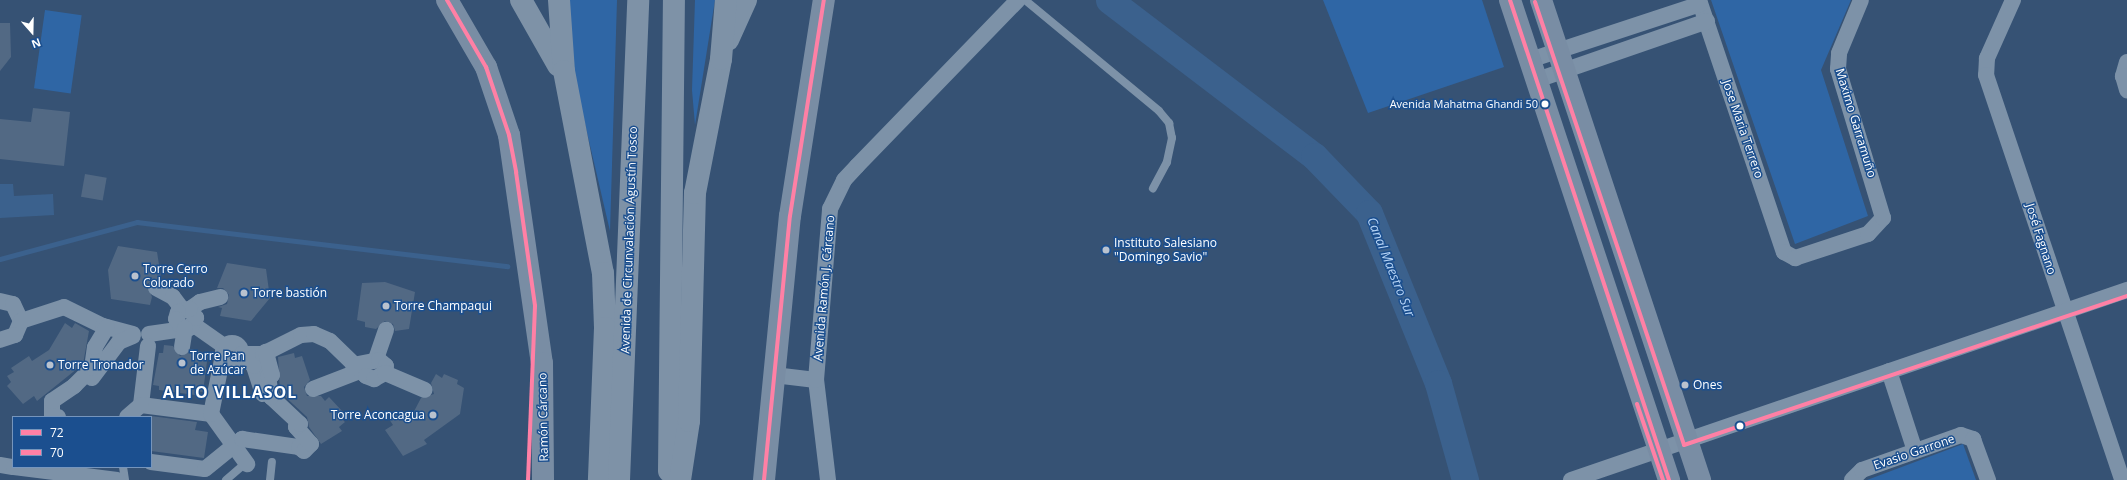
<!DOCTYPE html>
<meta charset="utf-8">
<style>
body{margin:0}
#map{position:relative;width:2127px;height:480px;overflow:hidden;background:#365274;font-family:"Open Sans",sans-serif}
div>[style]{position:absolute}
.green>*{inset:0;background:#2f66a5;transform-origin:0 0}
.water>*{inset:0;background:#3b618d}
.stream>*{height:4.5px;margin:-2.25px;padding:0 2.25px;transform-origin:2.25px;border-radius:2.25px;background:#3b618d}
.river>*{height:27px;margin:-13.5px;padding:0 13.5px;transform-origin:13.5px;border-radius:13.5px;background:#3b618d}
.building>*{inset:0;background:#526984;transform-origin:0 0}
.lane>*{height:8px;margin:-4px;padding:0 4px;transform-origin:4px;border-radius:4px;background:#7d92a8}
.street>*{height:16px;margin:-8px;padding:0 8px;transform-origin:8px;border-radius:8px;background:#7d92a8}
.street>.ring{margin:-8px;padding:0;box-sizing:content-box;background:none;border:16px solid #7d92a8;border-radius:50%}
.secondary>*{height:22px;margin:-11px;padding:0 11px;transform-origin:11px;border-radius:11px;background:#798da4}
.highway>*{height:22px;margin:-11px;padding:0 11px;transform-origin:11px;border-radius:11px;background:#7e92a7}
.bus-1>*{height:4px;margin:-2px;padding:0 2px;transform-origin:2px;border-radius:2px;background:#ff80a5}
.bus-2>*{height:4px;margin:-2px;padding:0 2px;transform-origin:2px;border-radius:2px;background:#ff80a5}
.dots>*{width:11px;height:11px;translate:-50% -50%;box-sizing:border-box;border:2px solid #1b4f8f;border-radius:50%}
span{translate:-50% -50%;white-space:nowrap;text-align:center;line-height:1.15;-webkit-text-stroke:3px #1b4f8f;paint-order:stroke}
.bus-label{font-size:11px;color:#fff}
.right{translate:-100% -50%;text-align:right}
.street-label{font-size:12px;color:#fff}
.poi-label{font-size:12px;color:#fff}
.left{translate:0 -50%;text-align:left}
.water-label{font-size:13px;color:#b5d3f5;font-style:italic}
.district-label{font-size:16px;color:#fff;font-weight:700;letter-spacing:1px}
.legend{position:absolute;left:12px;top:416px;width:140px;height:52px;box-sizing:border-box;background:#1b4f8f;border:1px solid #7695bc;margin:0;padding:5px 7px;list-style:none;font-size:12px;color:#fff}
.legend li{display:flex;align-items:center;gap:8px;height:20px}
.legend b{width:20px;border:1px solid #7695bc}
.north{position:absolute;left:12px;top:12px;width:40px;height:40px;-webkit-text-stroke:3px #1b4f8f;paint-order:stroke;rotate:160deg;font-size:11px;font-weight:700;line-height:16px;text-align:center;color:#fff}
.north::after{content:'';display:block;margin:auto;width:14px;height:18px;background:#fff;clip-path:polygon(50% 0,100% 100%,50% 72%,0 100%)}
</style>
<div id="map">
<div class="green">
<i style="clip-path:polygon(566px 0,617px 0,610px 231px,571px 64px)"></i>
<i style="clip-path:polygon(695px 0,715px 0,695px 125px,692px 90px)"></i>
<i style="clip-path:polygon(1323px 0,1482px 0,1504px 67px,1368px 113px)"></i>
<i style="clip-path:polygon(1711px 0,1851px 0,1821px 70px,1868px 216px,1795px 244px)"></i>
<i style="left:45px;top:10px;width:37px;height:79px;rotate:8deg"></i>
<i style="clip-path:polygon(1963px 444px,1976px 480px,1867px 480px)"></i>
</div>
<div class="water">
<i style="clip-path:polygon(0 184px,13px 184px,14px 196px,53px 194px,54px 215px,0 218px)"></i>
</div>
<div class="stream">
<i style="left:0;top:259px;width:142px;rotate:-15.1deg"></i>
<i style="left:137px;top:222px;width:373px;rotate:6.8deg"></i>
</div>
<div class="river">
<i style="left:1109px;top:0;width:258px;rotate:37.3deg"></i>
<i style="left:1314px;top:156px;width:79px;rotate:46deg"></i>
<i style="left:1369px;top:213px;width:183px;rotate:67.9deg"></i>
<i style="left:1438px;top:383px;width:101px;rotate:74.4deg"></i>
</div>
<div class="building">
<i style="clip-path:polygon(0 23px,10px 23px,11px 57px,0 71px)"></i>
<i style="clip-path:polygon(33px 108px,70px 112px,64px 166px,0 159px,0 119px,31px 122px)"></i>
<i style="left:85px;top:174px;width:22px;height:23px;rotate:10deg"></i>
<i style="clip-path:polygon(118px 246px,157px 252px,161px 277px,147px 284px,152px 297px,150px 305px,111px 299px,108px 270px)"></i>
<i style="clip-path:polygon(227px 263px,266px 269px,270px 298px,251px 321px,220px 316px,222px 308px,218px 307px,227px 304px,229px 295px,223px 288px,217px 288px)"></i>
<i style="clip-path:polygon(385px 282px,415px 292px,409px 329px,395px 331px,393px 324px,385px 321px,376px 329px,365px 327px,365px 322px,357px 320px,362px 283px)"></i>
<i style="clip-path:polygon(65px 323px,72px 328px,75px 323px,89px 331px,83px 364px,37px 401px,34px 396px,23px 404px,7px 386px,11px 382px,7px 376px,14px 372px,11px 368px,29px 356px,32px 361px,49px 350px)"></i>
<i style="clip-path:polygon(164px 345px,173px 346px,180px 356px,191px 349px,208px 354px,203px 392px,195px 391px,195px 395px,159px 390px,159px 386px,153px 385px,159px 353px,163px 353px)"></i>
<i style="clip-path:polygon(294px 353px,295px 358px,302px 356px,310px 380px,304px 387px,307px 396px,321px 396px,325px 401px,329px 397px,343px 412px,339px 416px,345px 422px,339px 427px,342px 431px,321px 444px,309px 427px,307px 417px,280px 392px,278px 357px)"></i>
<i style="clip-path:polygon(436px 374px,442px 378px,444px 374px,458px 380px,457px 384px,464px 388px,460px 414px,424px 440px,427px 444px,403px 456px,385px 430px,393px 425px,389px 419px,404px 411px,409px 421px,421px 398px,434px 394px,431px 383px)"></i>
<i style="clip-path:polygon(151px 416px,197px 422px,195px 430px,208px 432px,204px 458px,151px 451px)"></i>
</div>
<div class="lane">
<i style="left:1025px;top:0;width:174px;rotate:39.6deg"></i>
<i style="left:1159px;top:111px;width:16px;rotate:50deg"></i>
<i style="left:1169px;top:123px;width:15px;rotate:79deg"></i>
<i style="left:1172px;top:138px;width:25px;rotate:102deg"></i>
<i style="left:1167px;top:162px;width:30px;rotate:118deg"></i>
<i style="left:123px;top:467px;width:13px;rotate:81deg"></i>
<i style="left:226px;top:480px;width:23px;rotate:-41deg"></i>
<i style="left:270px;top:480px;width:18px;rotate:-84deg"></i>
</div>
<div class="street">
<i style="left:1699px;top:0;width:266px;rotate:71.4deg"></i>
<i style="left:1784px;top:252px;width:13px;rotate:29deg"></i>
<i style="left:1795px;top:258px;width:77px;rotate:-18.2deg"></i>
<i style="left:1868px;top:234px;width:22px;rotate:-47deg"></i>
<i style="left:1883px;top:218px;width:156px;rotate:-106.8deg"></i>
<i style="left:1838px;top:69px;width:16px;rotate:-86deg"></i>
<i style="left:1839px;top:53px;width:57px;rotate:-67.5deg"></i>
<i style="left:2013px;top:0;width:64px;rotate:114.1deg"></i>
<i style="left:1987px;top:58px;width:17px;rotate:93deg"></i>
<i style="left:1986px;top:75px;width:427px;rotate:71.4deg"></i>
<i style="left:1530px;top:60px;width:179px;rotate:-18.2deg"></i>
<i style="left:2127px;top:62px;width:15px;rotate:106deg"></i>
<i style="left:2123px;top:76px;width:15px;rotate:74deg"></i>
<i style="left:1537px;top:80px;width:180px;rotate:-19.1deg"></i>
<i style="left:156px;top:288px;width:19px;rotate:28deg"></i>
<i style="left:173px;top:297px;width:15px;rotate:53deg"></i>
<i style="left:0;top:301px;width:13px;rotate:13deg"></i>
<i style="left:13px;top:304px;width:19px;rotate:65deg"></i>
<i style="left:21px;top:321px;width:15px;rotate:113deg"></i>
<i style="left:15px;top:335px;width:16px;rotate:162deg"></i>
<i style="left:190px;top:309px;width:12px;rotate:-35deg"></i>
<i style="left:200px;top:302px;width:21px;rotate:-14deg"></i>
<i style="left:21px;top:321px;width:45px;rotate:-18deg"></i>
<i style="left:64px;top:307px;width:43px;rotate:26deg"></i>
<i style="left:103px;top:326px;width:31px;rotate:15deg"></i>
<i style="left:194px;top:325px;width:37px;rotate:35deg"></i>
<i style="left:149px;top:334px;width:41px;rotate:-8.3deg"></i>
<i style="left:190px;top:328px;width:12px;rotate:-59deg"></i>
<i style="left:196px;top:318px;width:11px;rotate:-124deg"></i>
<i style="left:190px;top:309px;width:12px;rotate:166deg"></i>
<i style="left:178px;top:312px;width:7px;rotate:106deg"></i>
<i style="left:176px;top:319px;width:9px;rotate:58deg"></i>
<i class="ring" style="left:223px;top:343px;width:2px;height:2px"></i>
<i style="left:148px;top:346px;width:59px;rotate:96.8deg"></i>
<i style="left:141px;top:405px;width:71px;rotate:7.3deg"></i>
<i style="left:211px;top:414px;width:62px;rotate:54.2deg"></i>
<i style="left:182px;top:347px;width:19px;rotate:-81deg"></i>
<i style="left:376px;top:359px;width:31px;rotate:-71deg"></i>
<i style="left:353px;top:365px;width:26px;rotate:-11deg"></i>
<i style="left:379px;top:360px;width:9px;rotate:41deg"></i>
<i style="left:386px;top:366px;width:7px;rotate:98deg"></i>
<i style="left:1889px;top:371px;width:84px;rotate:72deg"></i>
<i style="left:774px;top:375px;width:42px;rotate:6.8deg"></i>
<i style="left:92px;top:378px;width:45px;rotate:-53.1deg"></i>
<i style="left:119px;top:342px;width:15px;rotate:-23deg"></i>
<i style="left:313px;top:389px;width:50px;rotate:-21deg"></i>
<i style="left:263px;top:394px;width:29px;rotate:-108deg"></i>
<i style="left:254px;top:366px;width:17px;rotate:-135deg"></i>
<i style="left:242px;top:354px;width:21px"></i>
<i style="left:263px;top:354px;width:42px;rotate:-26.6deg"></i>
<i style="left:301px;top:335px;width:13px;rotate:-4deg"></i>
<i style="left:314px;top:334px;width:17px;rotate:24deg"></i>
<i style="left:330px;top:341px;width:50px;rotate:44.2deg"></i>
<i style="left:366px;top:376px;width:9px;rotate:21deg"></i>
<i style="left:374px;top:379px;width:13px;rotate:-29deg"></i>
<i style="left:385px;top:373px;width:43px;rotate:23deg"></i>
<i style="left:211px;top:414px;width:60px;rotate:-78.5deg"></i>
<i style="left:58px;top:417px;width:6px;rotate:-171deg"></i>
<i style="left:52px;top:416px;width:15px;rotate:-90deg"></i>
<i style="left:52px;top:401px;width:27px;rotate:-34deg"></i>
<i style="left:74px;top:386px;width:25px;rotate:-45deg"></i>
<i style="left:92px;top:368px;width:21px;rotate:-82deg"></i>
<i style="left:95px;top:347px;width:23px;rotate:-59deg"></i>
<i style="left:127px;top:417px;width:18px;rotate:-41deg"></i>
<i style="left:151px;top:462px;width:54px;rotate:7.4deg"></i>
<i style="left:205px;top:469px;width:48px;rotate:-39deg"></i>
<i style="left:242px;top:439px;width:58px;rotate:8deg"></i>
<i style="left:299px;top:447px;width:6px;rotate:39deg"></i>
<i style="left:304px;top:451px;width:10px;rotate:-45deg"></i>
<i style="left:311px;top:444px;width:23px;rotate:-131deg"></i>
<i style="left:296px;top:427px;width:5px;rotate:-37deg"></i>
<i style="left:300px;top:424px;width:40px;rotate:-137deg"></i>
<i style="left:271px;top:397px;width:21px;rotate:-98deg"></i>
<i style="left:268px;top:376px;width:4px;rotate:-14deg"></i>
<i style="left:272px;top:375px;width:24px;rotate:-105deg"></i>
<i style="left:0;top:465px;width:13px;rotate:9deg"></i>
<i style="left:14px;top:467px;width:104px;rotate:7.2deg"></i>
<i style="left:828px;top:480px;width:101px;rotate:-96.8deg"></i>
<i style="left:816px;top:380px;width:172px;rotate:-85.3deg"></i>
<i style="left:830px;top:209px;width:32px;rotate:-64deg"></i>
<i style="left:844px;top:180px;width:19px;rotate:-47deg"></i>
<i style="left:857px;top:166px;width:231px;rotate:-45.9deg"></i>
<i style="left:1571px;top:480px;width:588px;rotate:-18.87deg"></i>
<i style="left:1852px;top:480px;width:14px;rotate:-45deg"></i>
<i style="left:1862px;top:470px;width:105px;rotate:-19.5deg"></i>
<i style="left:1961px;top:435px;width:13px;rotate:18deg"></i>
<i style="left:1973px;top:439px;width:44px;rotate:69.9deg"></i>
</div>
<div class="secondary">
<i style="left:447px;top:0;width:78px;rotate:59.8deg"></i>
<i style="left:486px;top:67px;width:72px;rotate:71.3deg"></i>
<i style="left:509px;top:135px;width:230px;rotate:81.8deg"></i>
<i style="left:542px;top:363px;width:117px;rotate:89.5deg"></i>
<i style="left:1510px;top:0;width:506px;rotate:71.67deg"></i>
<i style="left:1541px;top:0;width:506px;rotate:71.67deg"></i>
<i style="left:764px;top:480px;width:265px;rotate:-84.4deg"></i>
<i style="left:790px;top:216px;width:219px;rotate:-81.1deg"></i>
</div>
<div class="highway">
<i style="left:521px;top:0;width:75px;rotate:60.4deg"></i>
<i style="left:559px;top:0;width:71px;rotate:86deg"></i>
<i style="left:564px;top:71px;width:206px;rotate:79.1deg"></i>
<i style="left:603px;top:273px;width:55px;rotate:87.9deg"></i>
<i style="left:605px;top:328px;width:152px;rotate:92.3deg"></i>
<i style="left:728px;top:40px;width:44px;rotate:-65.8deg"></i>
<i style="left:669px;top:471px;width:471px;rotate:-89.4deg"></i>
<i style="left:619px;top:480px;width:480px;rotate:-87.7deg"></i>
<i style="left:680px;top:480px;width:60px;rotate:-81.3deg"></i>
<i style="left:689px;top:421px;width:228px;rotate:-88.5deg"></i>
<i style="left:695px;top:193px;width:136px;rotate:-79deg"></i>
<i style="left:721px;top:59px;width:59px;rotate:-85.2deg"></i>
</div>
<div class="bus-1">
<i style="left:447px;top:0;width:78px;rotate:59.8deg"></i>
<i style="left:486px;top:67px;width:72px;rotate:71.3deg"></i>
<i style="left:509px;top:135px;width:38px;rotate:79deg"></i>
<i style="left:516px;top:172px;width:135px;rotate:81.9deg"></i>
<i style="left:535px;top:306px;width:174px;rotate:92.3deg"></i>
<i style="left:1510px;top:0;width:506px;rotate:71.67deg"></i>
<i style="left:764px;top:480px;width:265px;rotate:-84.4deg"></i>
<i style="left:790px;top:216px;width:219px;rotate:-81.1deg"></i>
</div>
<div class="bus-2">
<i style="left:1535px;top:2px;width:467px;rotate:71.4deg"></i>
<i style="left:1684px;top:445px;width:467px;rotate:-18.6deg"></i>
<i style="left:1637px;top:404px;width:80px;rotate:71.1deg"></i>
</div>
<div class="dots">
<i style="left:1545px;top:104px;background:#fff"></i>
<i style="left:1106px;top:250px;background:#b9c2ce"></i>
<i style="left:135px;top:276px;background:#b9c2ce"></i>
<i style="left:244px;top:293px;background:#b9c2ce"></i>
<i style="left:386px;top:306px;background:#b9c2ce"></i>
<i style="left:182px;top:363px;background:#b9c2ce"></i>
<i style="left:50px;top:365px;background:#b9c2ce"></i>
<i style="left:1685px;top:385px;background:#b9c2ce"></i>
<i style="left:433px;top:415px;background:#b9c2ce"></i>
<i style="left:1740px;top:426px;background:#fff"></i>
</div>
<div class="bus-label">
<span class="right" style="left:1538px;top:104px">Avenida Mahatma Ghandi 50</span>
</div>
<div class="street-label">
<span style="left:1856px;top:123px;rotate:73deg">Maximo Garramuño</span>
<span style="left:1743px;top:129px;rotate:71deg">Jose Maria Terrero</span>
<span style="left:2041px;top:239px;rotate:72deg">José Fagnano</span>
<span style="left:629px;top:240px;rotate:-88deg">Avenida de Circunvalación Agustín Tosco</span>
<span style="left:824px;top:288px;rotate:-85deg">Avenida Ramón J. Cárcano</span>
<span style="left:543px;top:417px;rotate:-91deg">Ramón Cárcano</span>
<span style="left:1914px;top:452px;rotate:-19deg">Evasio Garrone</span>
</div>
<div class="poi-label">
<span class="left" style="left:1114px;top:250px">Instituto Salesiano<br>"Domingo Savio"</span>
<span class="left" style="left:143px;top:276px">Torre Cerro<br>Colorado</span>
<span class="left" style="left:252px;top:293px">Torre bastión</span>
<span class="left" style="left:394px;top:306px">Torre Champaqui</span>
<span class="left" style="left:190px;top:363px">Torre Pan<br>de Azúcar</span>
<span class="left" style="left:58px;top:365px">Torre Tronador</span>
<span class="left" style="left:1693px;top:385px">Ones</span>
<span class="right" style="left:425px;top:415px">Torre Aconcagua</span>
</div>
<div class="water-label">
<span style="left:1391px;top:267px;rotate:68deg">Canal Maestro Sur</span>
</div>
<div class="district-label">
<span style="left:230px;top:392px">ALTO VILLASOL</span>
</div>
<ul class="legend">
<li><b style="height:5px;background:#ff80a5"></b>72</li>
<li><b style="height:5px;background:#ff80a5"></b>70</li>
</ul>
<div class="north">N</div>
</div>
